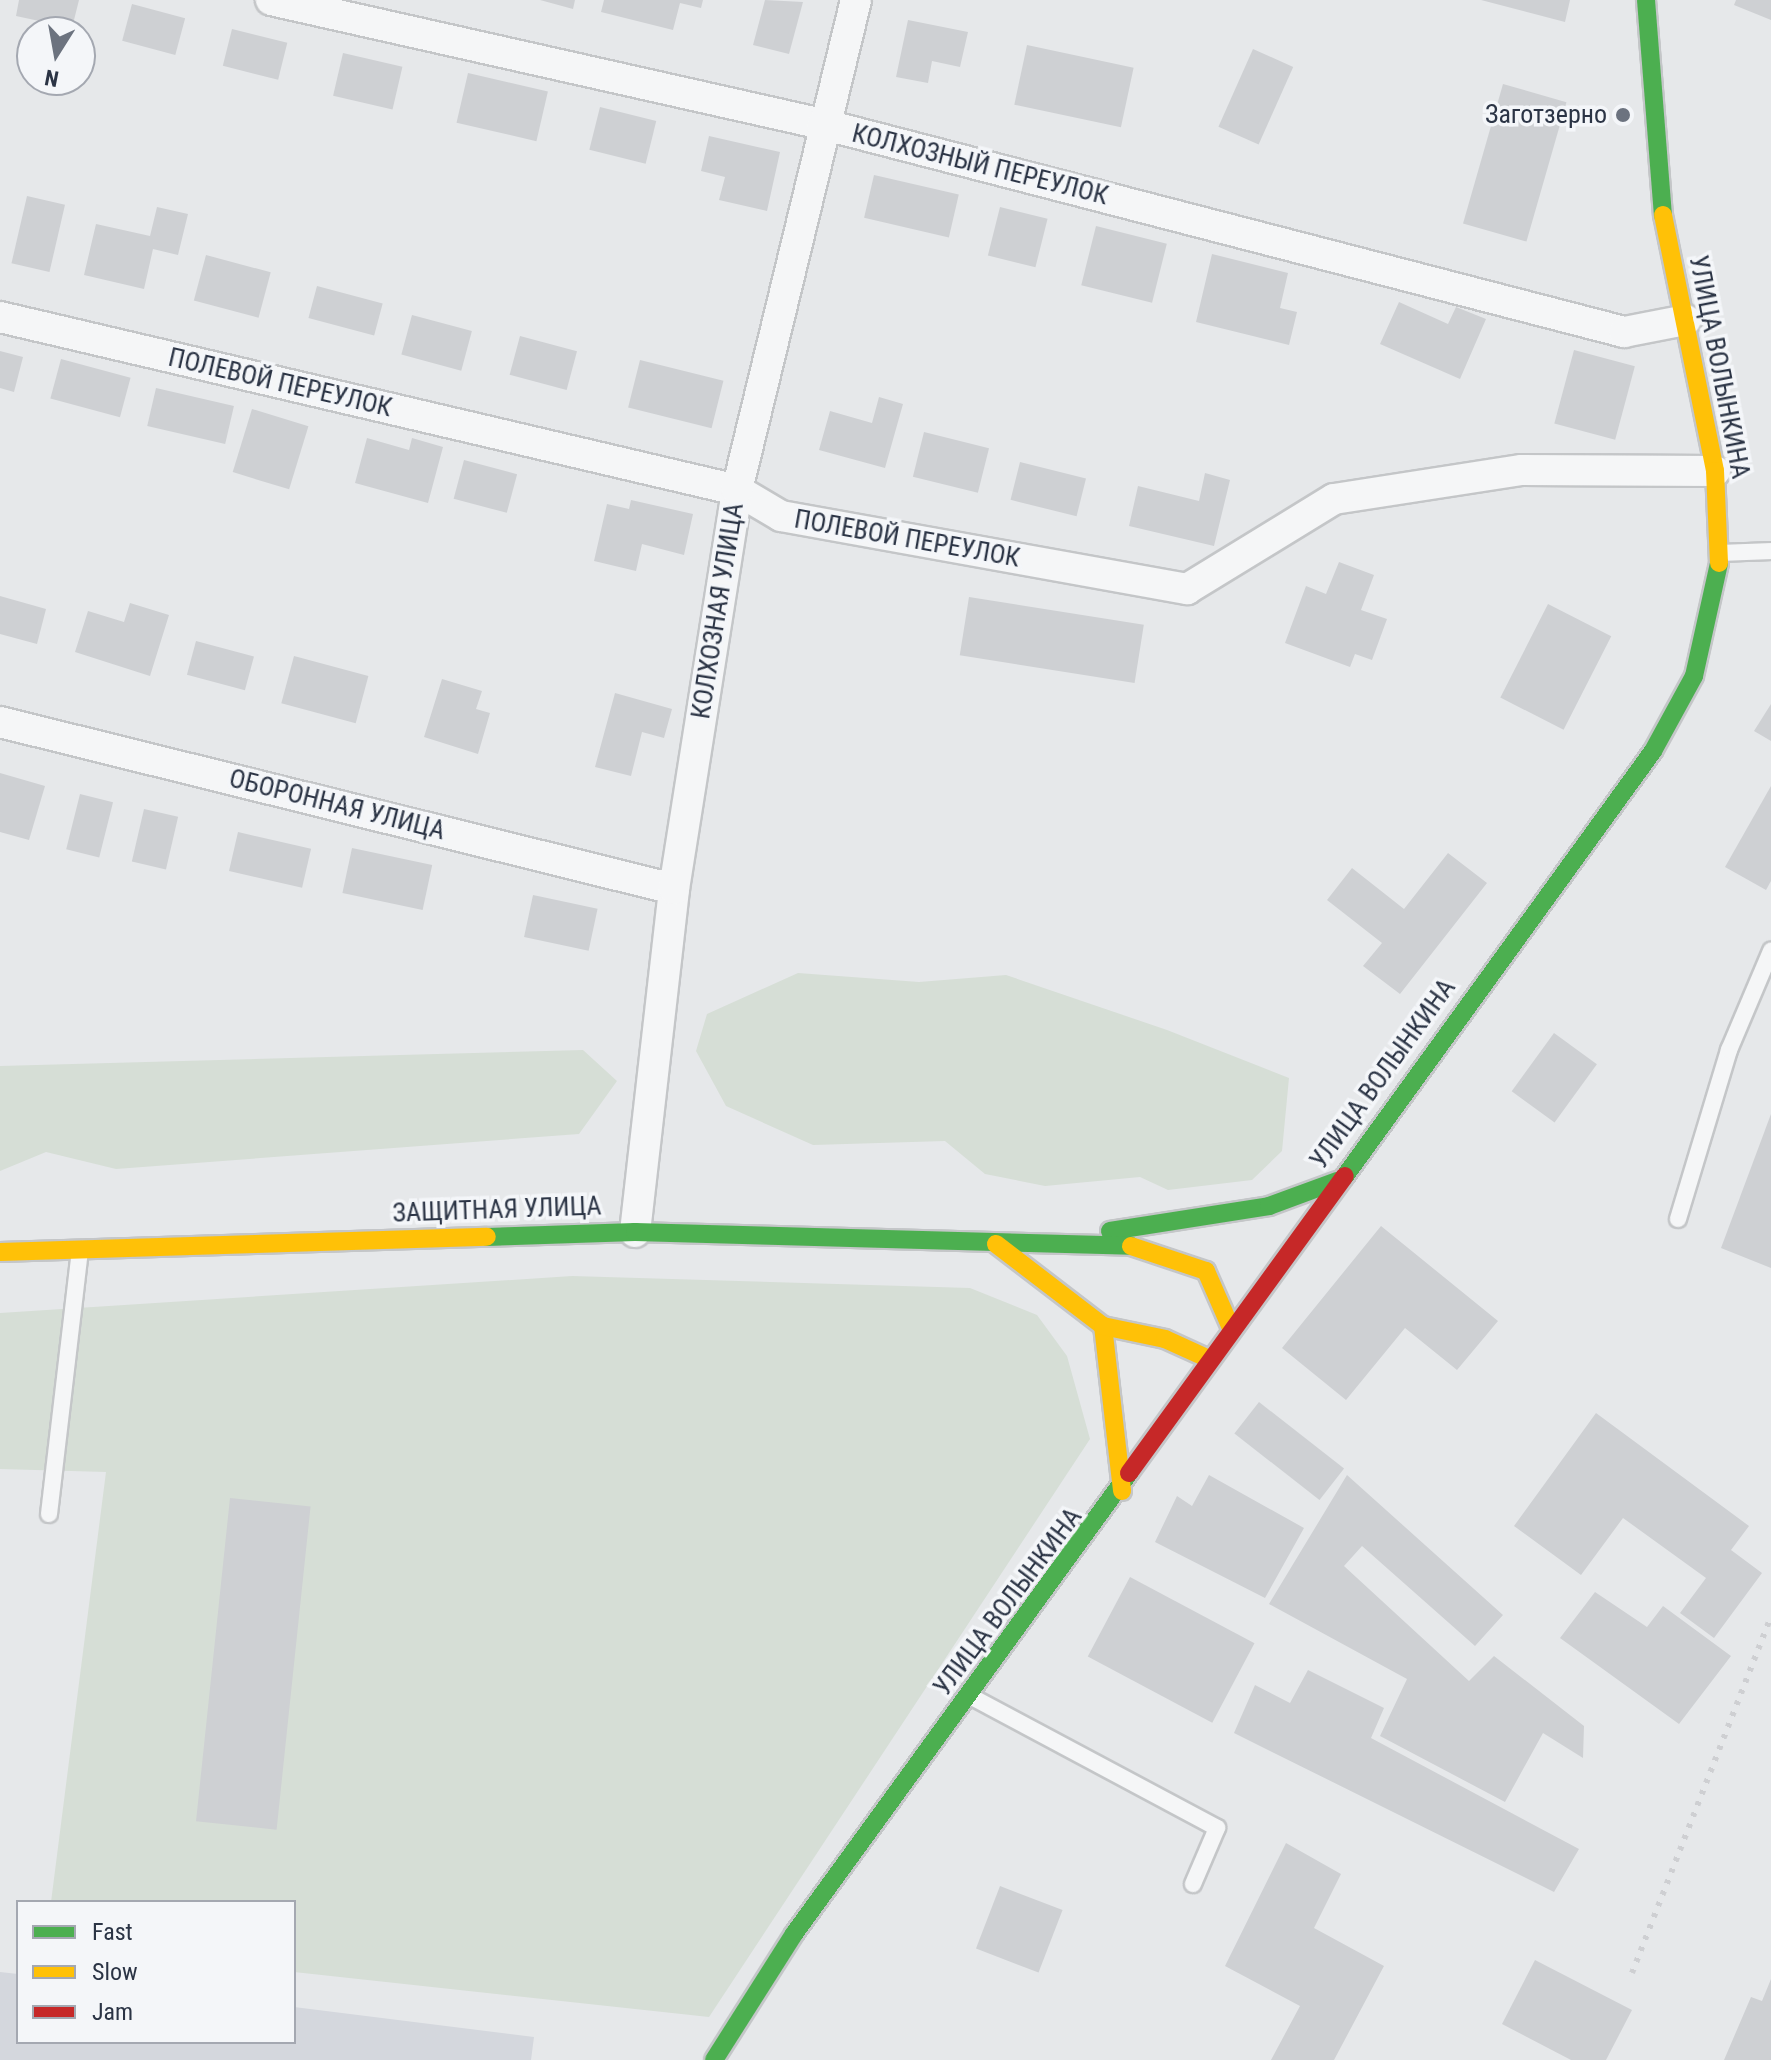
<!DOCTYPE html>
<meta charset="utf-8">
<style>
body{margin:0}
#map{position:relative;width:1771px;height:2060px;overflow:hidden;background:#e6e8ea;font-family:"Roboto Condensed",sans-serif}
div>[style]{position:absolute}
.built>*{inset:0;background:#d4d7dd}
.green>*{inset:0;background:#d6ded6}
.building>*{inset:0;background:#ced0d3;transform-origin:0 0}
.roads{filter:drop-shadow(2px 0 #c4c6c8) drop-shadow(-2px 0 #c4c6c8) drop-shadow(0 2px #c4c6c8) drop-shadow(0 -2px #c4c6c8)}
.lane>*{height:16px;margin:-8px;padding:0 8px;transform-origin:8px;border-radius:8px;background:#f5f6f7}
.street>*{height:30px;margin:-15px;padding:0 15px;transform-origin:15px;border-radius:15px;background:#f5f6f7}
.fast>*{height:18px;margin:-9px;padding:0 9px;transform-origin:9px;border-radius:9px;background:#4caf50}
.slow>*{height:18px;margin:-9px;padding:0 9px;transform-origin:9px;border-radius:9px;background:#ffc107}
.jam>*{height:18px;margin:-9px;padding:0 9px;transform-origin:9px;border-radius:9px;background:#c62828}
.rail>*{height:6px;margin-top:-3px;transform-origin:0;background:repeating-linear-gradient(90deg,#cecfd2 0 4px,transparent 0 12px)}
.dots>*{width:22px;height:22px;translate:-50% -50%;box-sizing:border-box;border:4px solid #f4f6f9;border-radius:50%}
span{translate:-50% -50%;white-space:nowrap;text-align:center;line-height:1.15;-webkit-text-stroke:7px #f4f6f9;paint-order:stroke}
.poi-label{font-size:26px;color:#2b3445}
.right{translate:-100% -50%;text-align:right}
.street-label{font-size:26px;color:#2b3445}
.legend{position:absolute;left:16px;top:1900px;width:280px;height:144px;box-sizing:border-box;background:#f4f6f9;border:2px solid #a4a8b1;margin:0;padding:10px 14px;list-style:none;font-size:24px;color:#2b3445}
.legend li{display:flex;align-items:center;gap:16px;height:40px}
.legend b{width:40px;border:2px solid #a4a8b1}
.north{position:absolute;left:16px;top:16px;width:80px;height:80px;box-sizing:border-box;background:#f4f6f9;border:2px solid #a4a8b1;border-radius:50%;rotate:191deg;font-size:22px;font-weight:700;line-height:32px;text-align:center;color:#2b3445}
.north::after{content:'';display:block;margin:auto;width:28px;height:36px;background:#6c737f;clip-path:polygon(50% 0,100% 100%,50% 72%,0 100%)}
</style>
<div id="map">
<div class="built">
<i style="clip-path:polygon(0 1972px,18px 1974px,18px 2042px,294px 2042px,294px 2007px,534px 2037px,531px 2060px,0 2060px)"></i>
</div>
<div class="green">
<i style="clip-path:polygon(798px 973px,919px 982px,1006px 975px,1167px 1030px,1289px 1078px,1282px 1151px,1252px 1180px,1168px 1190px,1140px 1177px,1045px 1186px,985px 1174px,945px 1141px,813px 1145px,726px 1106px,696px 1051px,707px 1014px)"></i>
<i style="clip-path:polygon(583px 1050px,617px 1081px,579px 1134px,116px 1169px,46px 1152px,0 1171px,0 1066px)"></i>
<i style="clip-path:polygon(572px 1276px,970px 1288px,1037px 1315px,1067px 1356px,1090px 1439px,709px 2017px,294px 1972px,294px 1902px,51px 1902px,106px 1472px,0 1469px,0 1313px)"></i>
</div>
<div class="building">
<i style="clip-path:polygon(19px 0,79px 0,72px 28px,16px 16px)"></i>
<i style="clip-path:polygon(540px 0,575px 0,573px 9px)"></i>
<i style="clip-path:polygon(604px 0,703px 0,701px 8px,680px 3px,673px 30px,601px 12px)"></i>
<i style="clip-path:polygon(765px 0,803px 2px,789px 54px,753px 45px)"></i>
<i style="clip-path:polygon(1481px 0,1570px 0,1565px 22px)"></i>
<i style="clip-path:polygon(1736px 0,1771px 0,1771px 20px,1734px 5px)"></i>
<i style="left:132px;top:4px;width:55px;height:38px;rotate:15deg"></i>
<i style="clip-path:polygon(908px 20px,968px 32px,960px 67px,932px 61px,928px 83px,896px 77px)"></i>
<i style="left:232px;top:29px;width:57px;height:38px;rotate:14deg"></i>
<i style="left:1027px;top:45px;width:109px;height:61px;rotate:12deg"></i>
<i style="left:1253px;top:49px;width:44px;height:85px;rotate:24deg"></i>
<i style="left:343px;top:53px;width:61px;height:44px;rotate:13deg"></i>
<i style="left:468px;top:73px;width:82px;height:51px;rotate:13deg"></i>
<i style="left:1503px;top:84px;width:66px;height:145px;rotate:16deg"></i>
<i style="left:600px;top:107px;width:58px;height:44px;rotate:14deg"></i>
<i style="clip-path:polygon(709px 136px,780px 152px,767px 211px,719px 200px,725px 177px,701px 171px)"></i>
<i style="left:874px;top:175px;width:87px;height:44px;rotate:13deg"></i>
<i style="left:27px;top:196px;width:39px;height:69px;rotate:13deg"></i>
<i style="clip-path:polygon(157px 207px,188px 214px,178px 255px,153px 249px,144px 289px,84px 275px,96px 224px,150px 236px)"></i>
<i style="left:1000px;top:207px;width:49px;height:50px;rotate:14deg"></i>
<i style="left:1096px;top:226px;width:73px;height:61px;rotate:14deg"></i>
<i style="clip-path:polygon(1212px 254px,1288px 273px,1280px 308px,1297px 312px,1289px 345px,1196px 322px)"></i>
<i style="left:206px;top:255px;width:67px;height:47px;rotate:15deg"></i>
<i style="left:317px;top:286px;width:68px;height:33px;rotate:15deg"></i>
<i style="clip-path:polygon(1399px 302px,1448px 324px,1456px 307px,1486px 319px,1460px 379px,1380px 344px)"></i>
<i style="left:412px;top:315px;width:62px;height:41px;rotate:15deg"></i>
<i style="left:520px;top:336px;width:59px;height:40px;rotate:15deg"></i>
<i style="left:1574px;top:350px;width:63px;height:76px;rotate:15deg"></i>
<i style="clip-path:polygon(0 351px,23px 357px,14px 392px,0 388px)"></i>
<i style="left:61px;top:359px;width:72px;height:41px;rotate:15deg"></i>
<i style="left:640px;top:360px;width:86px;height:49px;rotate:14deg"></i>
<i style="left:156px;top:388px;width:80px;height:39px;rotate:13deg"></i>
<i style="clip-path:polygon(879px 397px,903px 404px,885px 468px,819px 450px,830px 411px,872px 423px)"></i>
<i style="left:252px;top:409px;width:59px;height:66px;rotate:17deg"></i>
<i style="left:924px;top:432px;width:67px;height:46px;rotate:14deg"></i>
<i style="clip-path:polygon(367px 438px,409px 450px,412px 438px,443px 447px,428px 503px,355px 483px)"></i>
<i style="left:464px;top:460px;width:55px;height:40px;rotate:15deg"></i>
<i style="left:1020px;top:462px;width:68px;height:39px;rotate:14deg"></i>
<i style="clip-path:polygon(1205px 473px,1230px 480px,1214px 546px,1129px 526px,1138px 486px,1199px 501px)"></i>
<i style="clip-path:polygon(631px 500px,693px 514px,684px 555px,642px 544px,636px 571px,594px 561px,607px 504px,629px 509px)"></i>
<i style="clip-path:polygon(1339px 562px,1374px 575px,1361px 610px,1387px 619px,1372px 660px,1355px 654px,1350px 667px,1285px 643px,1306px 586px,1326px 594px)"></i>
<i style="clip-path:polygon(0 596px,46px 609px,37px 644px,0 634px)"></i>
<i style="left:969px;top:597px;width:177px;height:59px;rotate:9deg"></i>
<i style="clip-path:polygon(130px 603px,169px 615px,150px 676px,75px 652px,88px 611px,124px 622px)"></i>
<i style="left:1548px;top:604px;width:71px;height:105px;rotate:27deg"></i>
<i style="left:196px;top:641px;width:60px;height:35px;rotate:15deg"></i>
<i style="left:294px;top:656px;width:77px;height:49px;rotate:15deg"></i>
<i style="clip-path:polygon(442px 679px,482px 691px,476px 709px,490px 713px,478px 754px,424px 737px)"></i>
<i style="clip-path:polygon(615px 693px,672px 709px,664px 738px,642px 732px,631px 776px,595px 767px)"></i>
<i style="clip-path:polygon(1771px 704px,1771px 741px,1754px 731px)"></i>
<i style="clip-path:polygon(0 773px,45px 786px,29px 840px,0 832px)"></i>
<i style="clip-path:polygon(1771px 786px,1771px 881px,1766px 890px,1725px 867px)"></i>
<i style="left:80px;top:794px;width:34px;height:57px;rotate:14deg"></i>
<i style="left:144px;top:809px;width:35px;height:54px;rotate:13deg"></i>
<i style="left:238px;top:832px;width:75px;height:40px;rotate:13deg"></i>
<i style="left:352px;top:848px;width:82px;height:46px;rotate:12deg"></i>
<i style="clip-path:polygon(1448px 853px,1487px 883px,1400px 994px,1363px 966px,1382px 943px,1327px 900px,1352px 868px,1404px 909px)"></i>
<i style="left:533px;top:895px;width:66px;height:43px;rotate:12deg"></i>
<i style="left:1554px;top:1033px;width:53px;height:72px;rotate:36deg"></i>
<i style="clip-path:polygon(1771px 1114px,1771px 1268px,1721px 1248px)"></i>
<i style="clip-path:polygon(1381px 1226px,1498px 1321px,1457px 1370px,1405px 1328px,1346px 1400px,1282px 1348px)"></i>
<i style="left:1259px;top:1402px;width:108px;height:40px;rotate:38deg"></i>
<i style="clip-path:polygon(1596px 1413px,1749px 1526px,1731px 1550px,1762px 1573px,1714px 1638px,1680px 1613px,1706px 1578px,1623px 1518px,1581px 1575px,1514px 1526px)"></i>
<i style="clip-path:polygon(1209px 1475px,1304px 1528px,1265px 1598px,1155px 1542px,1177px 1496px,1192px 1506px)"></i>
<i style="clip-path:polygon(1347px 1475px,1503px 1615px,1475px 1646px,1362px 1546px,1344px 1566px,1469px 1681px,1494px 1656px,1584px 1726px,1583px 1758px,1543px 1733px,1505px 1802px,1380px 1736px,1407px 1679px,1269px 1604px)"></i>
<i style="left:230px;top:1498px;width:81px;height:325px;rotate:6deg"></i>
<i style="left:1130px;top:1577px;width:141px;height:90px;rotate:28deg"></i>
<i style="clip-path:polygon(1595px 1592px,1647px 1627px,1663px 1606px,1731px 1656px,1679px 1724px,1560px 1638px)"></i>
<i style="clip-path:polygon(1308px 1670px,1384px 1708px,1371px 1738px,1579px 1849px,1554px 1892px,1234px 1733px,1255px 1685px,1290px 1703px)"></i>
<i style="clip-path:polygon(1286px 1843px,1341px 1874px,1314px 1928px,1384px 1966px,1334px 2060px,1271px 2060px,1300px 2006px,1225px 1966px)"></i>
<i style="left:1000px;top:1886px;width:67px;height:67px;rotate:21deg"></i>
<i style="clip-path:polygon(1535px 1960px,1632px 2010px,1606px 2060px,1571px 2060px,1502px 2024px)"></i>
<i style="clip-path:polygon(1771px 1979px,1771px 2060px,1724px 2060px,1751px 1997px,1762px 2001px)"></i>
</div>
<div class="roads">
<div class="lane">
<i style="left:1721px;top:553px;width:50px;rotate:-2.3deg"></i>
<i style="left:1678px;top:1219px;width:177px;rotate:-73.2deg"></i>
<i style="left:1729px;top:1050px;width:108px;rotate:-67deg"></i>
<i style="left:49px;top:1514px;width:266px;rotate:-83.3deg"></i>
<i style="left:970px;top:1696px;width:280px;rotate:28.1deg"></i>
<i style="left:1217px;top:1828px;width:61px;rotate:113.2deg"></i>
</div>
<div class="street">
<i style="left:271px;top:0;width:565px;rotate:12.68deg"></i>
<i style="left:822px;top:124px;width:829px;rotate:14.54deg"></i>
<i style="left:1624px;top:332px;width:63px;rotate:-11deg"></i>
<i style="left:0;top:317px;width:757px;rotate:13.21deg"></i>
<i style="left:737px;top:490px;width:51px;rotate:30.6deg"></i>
<i style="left:781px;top:516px;width:413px;rotate:10.2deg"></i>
<i style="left:1187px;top:589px;width:172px;rotate:-31.5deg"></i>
<i style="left:1334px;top:499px;width:190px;rotate:-8.8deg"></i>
<i style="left:1522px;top:470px;width:193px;rotate:0.3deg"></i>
<i style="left:0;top:722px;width:694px;rotate:13.92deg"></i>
<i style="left:635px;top:1232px;width:345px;rotate:-83.5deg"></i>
<i style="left:674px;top:889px;width:404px;rotate:-81deg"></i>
<i style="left:737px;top:490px;width:504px;rotate:-76.35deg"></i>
</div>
<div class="fast">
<i style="left:1646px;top:0;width:216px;rotate:85.5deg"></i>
<i style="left:1345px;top:1176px;width:525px;rotate:-54.07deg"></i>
<i style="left:1653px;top:751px;width:85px;rotate:-61.3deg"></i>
<i style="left:1694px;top:676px;width:116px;rotate:-77.5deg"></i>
<i style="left:1110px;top:1231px;width:161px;rotate:-8.9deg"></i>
<i style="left:1269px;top:1206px;width:72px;rotate:-20.2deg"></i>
<i style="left:487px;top:1237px;width:148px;rotate:-1.9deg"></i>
<i style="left:635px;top:1232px;width:496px;rotate:1.6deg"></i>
<i style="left:714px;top:2060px;width:149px;rotate:-57.6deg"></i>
<i style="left:794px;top:1934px;width:570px;rotate:-53.99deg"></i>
</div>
<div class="slow">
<i style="left:1663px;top:215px;width:261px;rotate:78.5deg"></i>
<i style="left:1715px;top:471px;width:92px;rotate:87.5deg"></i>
<i style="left:996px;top:1244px;width:135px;rotate:37.5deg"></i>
<i style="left:1103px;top:1326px;width:166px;rotate:83.4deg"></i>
<i style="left:1131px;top:1246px;width:79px;rotate:18.4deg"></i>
<i style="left:1206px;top:1271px;width:62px;rotate:66.3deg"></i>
<i style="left:0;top:1252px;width:487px;rotate:-1.8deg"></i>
<i style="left:1103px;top:1326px;width:63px;rotate:11.8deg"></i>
<i style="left:1165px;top:1339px;width:48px;rotate:24.4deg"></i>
</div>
<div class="jam">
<i style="left:1129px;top:1473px;width:367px;rotate:-54deg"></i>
</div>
</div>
<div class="rail">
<i style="left:1632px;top:1973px;width:383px;rotate:-68.7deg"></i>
</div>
<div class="dots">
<i style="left:1623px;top:115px;background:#6c737f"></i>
</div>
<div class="poi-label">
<span class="right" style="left:1607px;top:115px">Заготзерно</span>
</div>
<div class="street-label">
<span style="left:980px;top:165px;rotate:14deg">КОЛХОЗНЫЙ ПЕРЕУЛОК</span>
<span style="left:1719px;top:367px;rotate:79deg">УЛИЦА ВОЛЫНКИНА</span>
<span style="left:280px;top:383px;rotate:13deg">ПОЛЕВОЙ ПЕРЕУЛОК</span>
<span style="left:907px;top:539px;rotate:10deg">ПОЛЕВОЙ ПЕРЕУЛОК</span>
<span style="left:718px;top:611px;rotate:-81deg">КОЛХОЗНАЯ УЛИЦА</span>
<span style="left:337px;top:805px;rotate:14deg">ОБОРОННАЯ УЛИЦА</span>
<span style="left:1383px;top:1074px;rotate:-54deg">УЛИЦА ВОЛЫНКИНА</span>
<span style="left:497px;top:1210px;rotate:-2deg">ЗАЩИТНАЯ УЛИЦА</span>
<span style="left:1008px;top:1602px;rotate:-53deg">УЛИЦА ВОЛЫНКИНА</span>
</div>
<ul class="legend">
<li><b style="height:10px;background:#4caf50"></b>Fast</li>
<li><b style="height:10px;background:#ffc107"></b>Slow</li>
<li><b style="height:10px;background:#c62828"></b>Jam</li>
</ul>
<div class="north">N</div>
</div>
